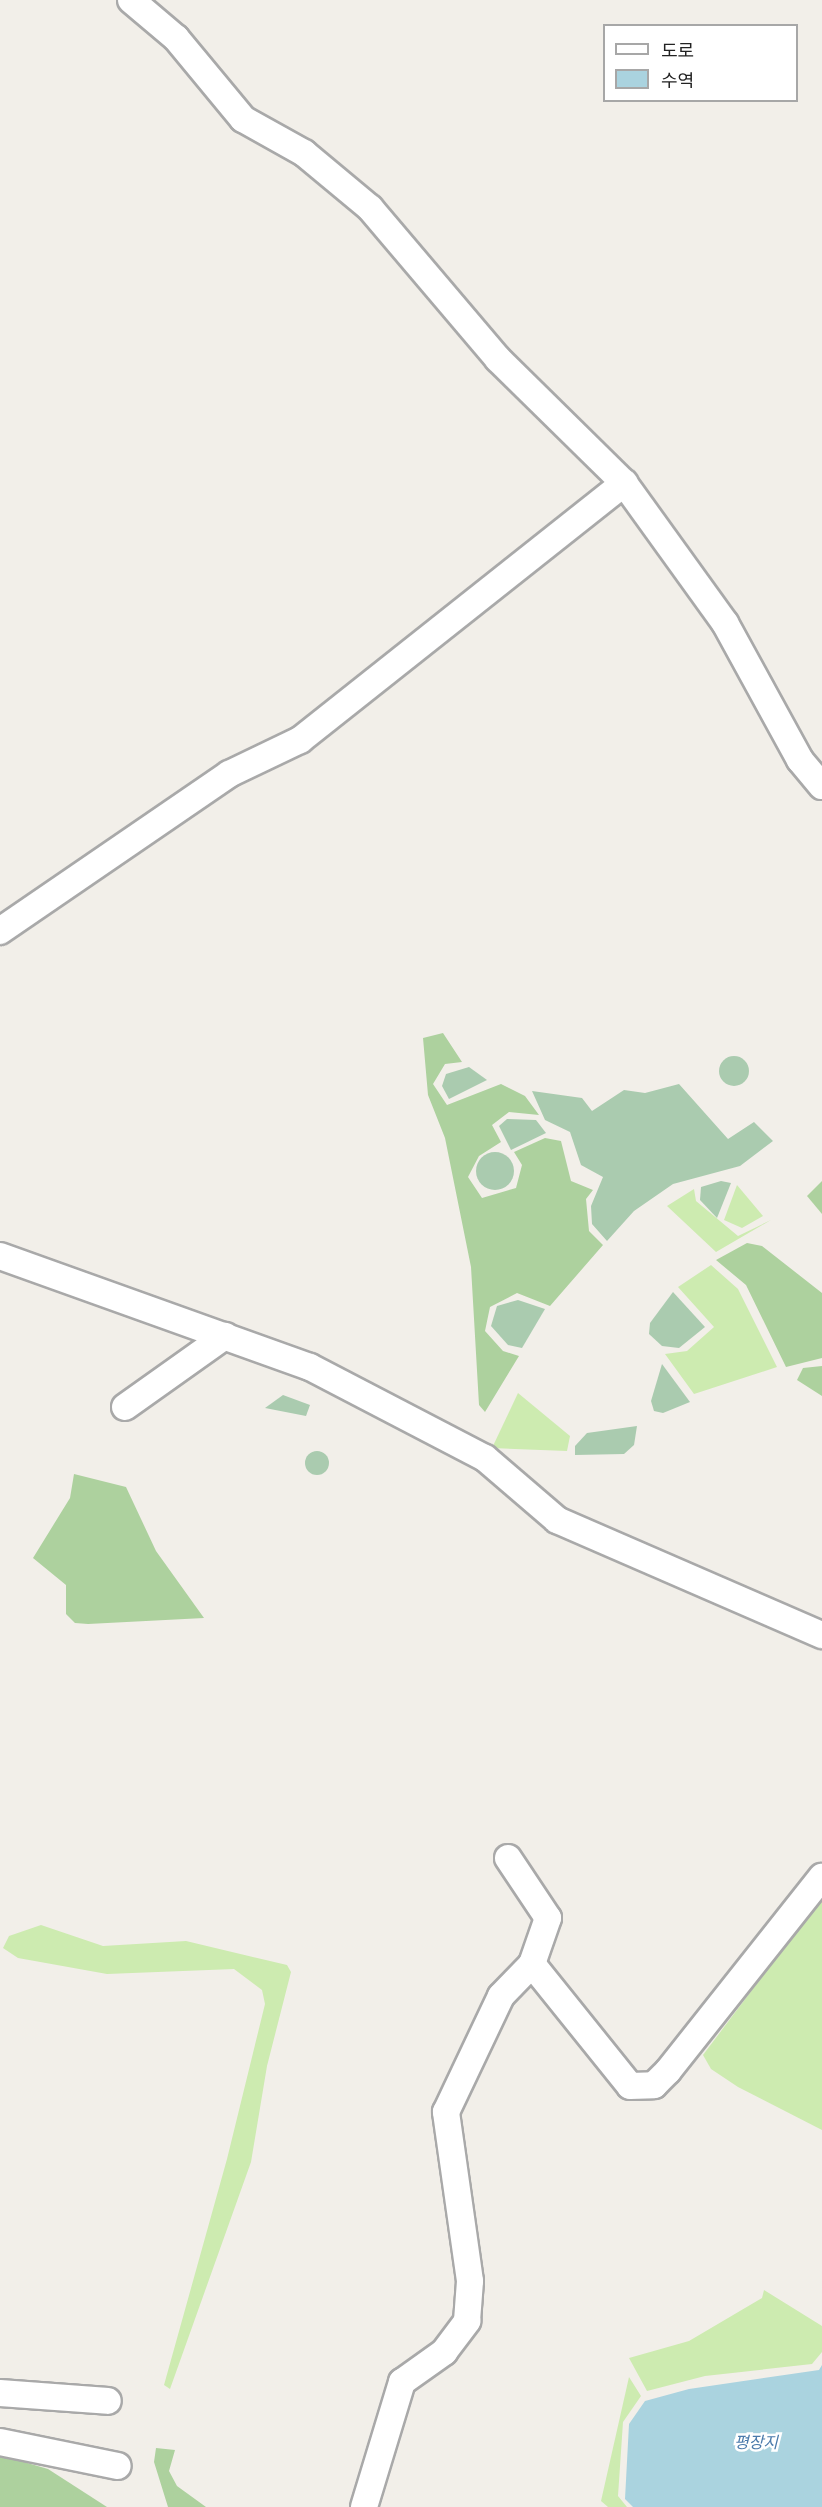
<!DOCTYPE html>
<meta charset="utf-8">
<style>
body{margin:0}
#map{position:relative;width:822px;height:2507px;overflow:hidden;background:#f2efe9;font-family:Figtree,"Noto Sans KR",sans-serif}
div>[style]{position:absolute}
.grass>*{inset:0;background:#cdebb0}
.forest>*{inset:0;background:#add19e}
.cemetery>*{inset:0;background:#aacbaf}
.round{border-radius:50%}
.water>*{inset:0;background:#aad3df}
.roads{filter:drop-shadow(2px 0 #a9a9a9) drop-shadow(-2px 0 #a9a9a9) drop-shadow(0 2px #a9a9a9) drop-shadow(0 -2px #a9a9a9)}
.minor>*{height:26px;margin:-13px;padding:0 13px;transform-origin:13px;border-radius:13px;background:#fff}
span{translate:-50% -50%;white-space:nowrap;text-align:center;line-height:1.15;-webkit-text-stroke:5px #fff;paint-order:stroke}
.water-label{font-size:16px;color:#4a7aab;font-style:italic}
.legend{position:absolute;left:603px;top:24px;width:195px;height:78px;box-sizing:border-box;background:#fff;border:2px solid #a7a7a7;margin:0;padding:8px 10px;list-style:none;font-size:18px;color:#222}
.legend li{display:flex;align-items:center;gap:12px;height:30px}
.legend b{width:30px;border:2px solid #a7a7a7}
</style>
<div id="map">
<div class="grass">
<i style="clip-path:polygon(737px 1185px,763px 1216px,742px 1228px,724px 1220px)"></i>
<i style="clip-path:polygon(694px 1189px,696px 1201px,738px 1236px,771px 1220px,716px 1252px,667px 1206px)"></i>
<i style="clip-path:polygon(711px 1265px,738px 1289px,777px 1367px,694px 1394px,665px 1354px,687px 1351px,714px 1327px,678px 1287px)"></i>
<i style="clip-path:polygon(518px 1393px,570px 1436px,567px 1451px,492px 1448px)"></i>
<i style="clip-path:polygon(822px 1897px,822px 2130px,738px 2087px,711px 2069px,703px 2055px)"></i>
<i style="clip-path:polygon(41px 1925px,103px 1946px,186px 1941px,287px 1965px,291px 1972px,267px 2066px,251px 2162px,170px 2389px,164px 2385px,227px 2159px,265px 2004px,262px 1990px,234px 1969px,107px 1974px,18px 1958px,3px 1948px,9px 1936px)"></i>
<i style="clip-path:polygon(764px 2290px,822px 2326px,822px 2352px,812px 2364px,705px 2376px,647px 2391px,629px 2358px,689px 2341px,762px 2298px)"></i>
<i style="clip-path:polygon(629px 2377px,641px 2396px,623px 2422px,618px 2496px,627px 2507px,608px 2507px,601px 2501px)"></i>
</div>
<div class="forest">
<i style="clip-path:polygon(443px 1033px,462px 1062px,445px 1064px,433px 1084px,447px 1105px,501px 1084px,525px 1096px,539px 1115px,509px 1112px,492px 1125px,501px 1142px,479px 1156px,468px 1177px,482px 1198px,516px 1188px,522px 1165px,514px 1152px,545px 1138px,561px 1141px,571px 1181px,593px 1190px,586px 1199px,589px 1231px,603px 1245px,550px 1306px,517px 1293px,490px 1307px,485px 1331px,503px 1351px,519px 1356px,485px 1412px,479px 1405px,471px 1267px,445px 1138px,428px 1095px,423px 1038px)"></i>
<i style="clip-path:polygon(822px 1181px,822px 1214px,807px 1196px)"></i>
<i style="clip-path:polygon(747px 1243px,762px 1246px,822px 1293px,822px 1358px,786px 1367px,746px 1285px,716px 1260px)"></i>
<i style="clip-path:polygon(822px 1366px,822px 1396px,797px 1380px,803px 1368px)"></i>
<i style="clip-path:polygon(74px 1474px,126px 1487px,156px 1551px,204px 1618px,88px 1624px,75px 1623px,66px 1614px,66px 1585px,33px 1558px,70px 1498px)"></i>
<i style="clip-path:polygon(156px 2448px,175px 2450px,169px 2471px,177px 2486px,206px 2507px,168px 2507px,154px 2462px)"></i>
<i style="clip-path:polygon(0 2455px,48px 2469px,107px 2507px,0 2507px)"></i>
</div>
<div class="cemetery">
<i class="round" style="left:719px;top:1056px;width:30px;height:30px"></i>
<i style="clip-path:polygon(469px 1067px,487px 1080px,449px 1099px,442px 1086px,446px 1074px)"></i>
<i style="clip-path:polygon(679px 1084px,728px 1139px,754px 1122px,773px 1141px,740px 1166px,673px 1184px,634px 1211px,607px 1241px,592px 1224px,591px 1206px,603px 1177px,581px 1165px,570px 1132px,545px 1120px,532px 1091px,582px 1098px,592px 1111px,624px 1090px,645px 1093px)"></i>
<i style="clip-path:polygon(507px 1119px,536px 1120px,546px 1133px,511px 1150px,499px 1126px)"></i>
<i class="round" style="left:476px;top:1152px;width:38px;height:38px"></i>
<i style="clip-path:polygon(721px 1181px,731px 1183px,717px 1218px,700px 1200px,701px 1187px)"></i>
<i style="clip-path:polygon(673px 1292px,705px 1327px,679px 1348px,662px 1346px,649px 1334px,650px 1323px)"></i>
<i style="clip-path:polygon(518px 1300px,545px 1309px,522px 1348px,508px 1345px,491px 1326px,497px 1306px)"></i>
<i style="clip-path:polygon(662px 1364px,690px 1402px,663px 1413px,654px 1411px,651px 1401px)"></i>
<i style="clip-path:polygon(283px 1395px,310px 1405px,306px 1416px,265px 1408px)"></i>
<i style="clip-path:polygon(637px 1426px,634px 1445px,624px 1454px,575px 1455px,575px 1446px,587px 1433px)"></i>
<i class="round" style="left:305px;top:1451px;width:24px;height:24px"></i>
</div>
<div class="water">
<i style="clip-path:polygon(822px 2365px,822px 2507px,633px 2507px,625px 2499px,629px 2424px,645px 2401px,689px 2389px,819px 2370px)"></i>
</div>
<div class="roads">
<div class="minor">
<i style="left:131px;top:0;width:59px;rotate:40.2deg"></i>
<i style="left:176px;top:38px;width:105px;rotate:50.4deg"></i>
<i style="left:243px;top:119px;width:70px;rotate:29.1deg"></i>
<i style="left:304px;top:153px;width:86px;rotate:39.8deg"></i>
<i style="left:370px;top:208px;width:198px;rotate:49.7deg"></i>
<i style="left:498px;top:359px;width:177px;rotate:44.5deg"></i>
<i style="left:624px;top:483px;width:173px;rotate:54.2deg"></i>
<i style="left:725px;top:623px;width:156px;rotate:61.3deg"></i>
<i style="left:800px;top:760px;width:34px;rotate:50deg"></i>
<i style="left:0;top:931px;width:278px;rotate:-34.4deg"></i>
<i style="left:229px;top:774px;width:79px;rotate:-25.6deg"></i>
<i style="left:300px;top:740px;width:414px;rotate:-38.4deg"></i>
<i style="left:0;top:1256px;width:329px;rotate:19.7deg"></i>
<i style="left:310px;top:1367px;width:197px;rotate:27.5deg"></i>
<i style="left:485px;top:1458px;width:95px;rotate:40.7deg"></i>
<i style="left:557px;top:1520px;width:289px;rotate:23.5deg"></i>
<i style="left:125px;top:1407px;width:123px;rotate:-35.4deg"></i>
<i style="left:508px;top:1858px;width:72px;rotate:56.3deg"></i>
<i style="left:548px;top:1918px;width:49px;rotate:109.2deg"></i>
<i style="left:532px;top:1964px;width:156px;rotate:51.2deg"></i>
<i style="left:630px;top:2086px;width:24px;rotate:-2deg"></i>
<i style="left:654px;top:2085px;width:20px;rotate:-45deg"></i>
<i style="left:668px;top:2071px;width:248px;rotate:-51.6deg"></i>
<i style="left:0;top:2393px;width:108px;rotate:4.2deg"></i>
<i style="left:0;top:2442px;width:120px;rotate:11.5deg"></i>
<i style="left:364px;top:2507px;width:131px;rotate:-73.1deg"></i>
<i style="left:402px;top:2382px;width:52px;rotate:-35.5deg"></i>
<i style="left:444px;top:2352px;width:39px;rotate:-53deg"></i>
<i style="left:467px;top:2321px;width:40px;rotate:-85.7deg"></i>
<i style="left:470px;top:2281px;width:171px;rotate:-98.1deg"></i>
<i style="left:446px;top:2112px;width:128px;rotate:-64.6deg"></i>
<i style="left:501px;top:1996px;width:45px;rotate:-45.9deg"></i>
</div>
</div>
<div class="water-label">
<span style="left:756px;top:2443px">평장지</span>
</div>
<ul class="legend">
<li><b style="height:8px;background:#fff"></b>도로</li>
<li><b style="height:16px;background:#aad3df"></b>수역</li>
</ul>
</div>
